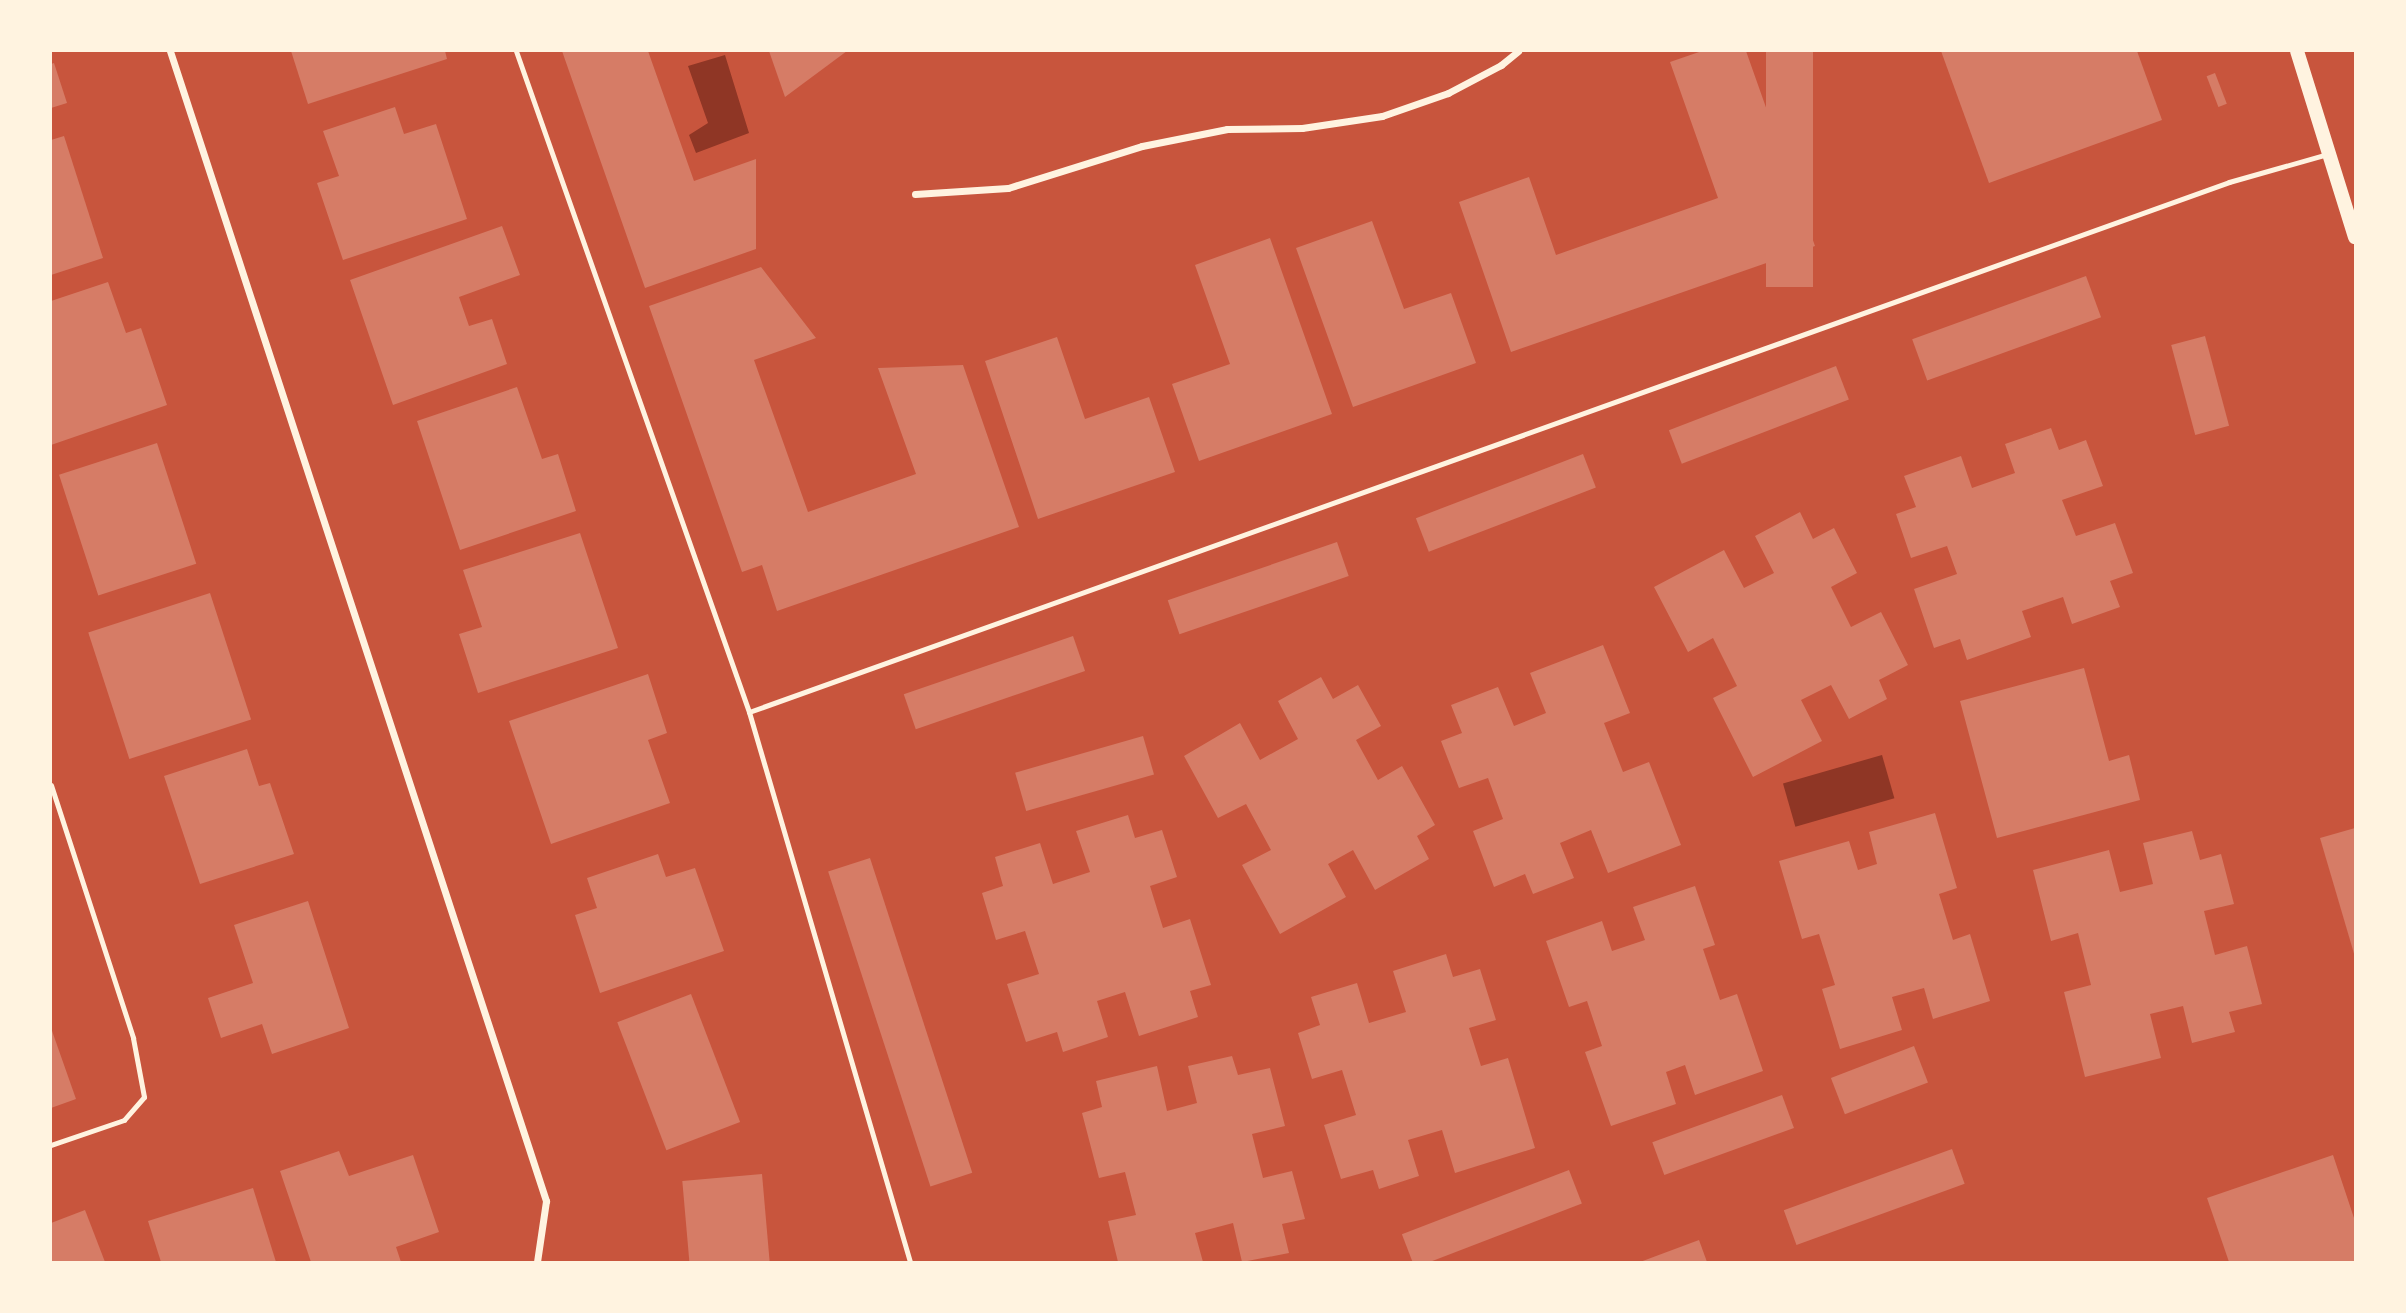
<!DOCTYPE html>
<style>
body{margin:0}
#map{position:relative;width:2406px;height:1313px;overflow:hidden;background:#c8553d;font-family:"Work Sans",sans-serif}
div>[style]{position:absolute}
.water>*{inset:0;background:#8f3625;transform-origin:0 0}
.building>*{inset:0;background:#d67c66;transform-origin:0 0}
.service>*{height:5px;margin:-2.5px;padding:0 2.5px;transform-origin:2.5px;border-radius:2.5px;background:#fff3e0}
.minor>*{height:7px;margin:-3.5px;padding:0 3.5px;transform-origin:3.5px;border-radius:3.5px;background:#fff3e0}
.secondary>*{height:14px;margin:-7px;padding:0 7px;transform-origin:7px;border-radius:7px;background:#fff3e0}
span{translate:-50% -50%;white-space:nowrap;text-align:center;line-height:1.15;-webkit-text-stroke:6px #fff3e0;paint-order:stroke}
.frame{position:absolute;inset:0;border:52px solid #fff3e0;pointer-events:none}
</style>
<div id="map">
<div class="water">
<i style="clip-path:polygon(725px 55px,749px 133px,696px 153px,689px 135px,708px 123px,688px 66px)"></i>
<i style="left:1882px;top:755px;width:45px;height:103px;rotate:74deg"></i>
</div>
<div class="building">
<i style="clip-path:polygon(291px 51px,445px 51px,447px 59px,308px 104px)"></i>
<i style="clip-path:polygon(562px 51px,648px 51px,694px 181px,756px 159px,756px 249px,645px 288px)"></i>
<i style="clip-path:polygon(769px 51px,847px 51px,785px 97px)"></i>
<i style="clip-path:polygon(1702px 51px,1746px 51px,1815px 246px,1511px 352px,1459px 202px,1529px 177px,1556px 255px,1718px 198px,1670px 62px)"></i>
<i style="left:1766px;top:51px;width:47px;height:236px"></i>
<i style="clip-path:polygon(1941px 51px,2137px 51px,2162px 120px,1989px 183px)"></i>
<i style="clip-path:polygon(54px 63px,67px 103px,51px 108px,51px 64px)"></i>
<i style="left:2215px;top:73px;width:33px;height:9px;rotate:69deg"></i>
<i style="clip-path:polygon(395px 107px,404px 134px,436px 124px,467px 219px,343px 260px,317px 183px,339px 176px,323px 131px)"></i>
<i style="clip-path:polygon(64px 136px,103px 258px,51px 275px,51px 140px)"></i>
<i style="clip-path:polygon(1372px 221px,1404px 309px,1451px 293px,1476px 363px,1353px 407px,1296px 248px)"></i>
<i style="clip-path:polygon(502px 226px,520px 275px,459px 297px,469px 326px,492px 319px,507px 364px,393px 405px,350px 280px)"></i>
<i style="clip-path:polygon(1270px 238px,1332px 414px,1199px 461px,1172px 384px,1230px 364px,1195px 265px)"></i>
<i style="clip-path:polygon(761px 267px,816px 338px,754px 360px,808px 512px,916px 474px,878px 368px,963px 365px,1019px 527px,777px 611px,762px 565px,742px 572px,649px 306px)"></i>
<i style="left:2086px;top:276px;width:44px;height:185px;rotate:70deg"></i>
<i style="clip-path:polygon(108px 282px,126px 333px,141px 328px,167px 405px,51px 445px,51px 301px)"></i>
<i style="left:2205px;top:336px;width:93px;height:35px;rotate:75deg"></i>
<i style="clip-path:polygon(1057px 337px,1085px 419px,1149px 397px,1175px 472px,1038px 519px,985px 361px)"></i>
<i style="left:1836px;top:366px;width:36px;height:179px;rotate:69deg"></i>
<i style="clip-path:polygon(517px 387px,542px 459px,558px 454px,576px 511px,460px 550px,417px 421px)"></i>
<i style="clip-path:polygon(2051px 428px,2059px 450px,2086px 440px,2103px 486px,2062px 500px,2076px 536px,2115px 523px,2133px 573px,2110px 581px,2120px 607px,2072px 624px,2063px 597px,2022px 611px,2031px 637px,1967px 660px,1960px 639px,1934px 648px,1914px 589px,1957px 574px,1947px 546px,1911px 558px,1896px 514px,1916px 507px,1904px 476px,1961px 456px,1972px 488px,2015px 473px,2005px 444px)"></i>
<i style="left:157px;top:443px;width:127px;height:103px;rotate:72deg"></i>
<i style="left:1583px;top:454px;width:36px;height:179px;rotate:69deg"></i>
<i style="clip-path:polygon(1800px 512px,1813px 539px,1834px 528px,1857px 573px,1831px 587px,1851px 627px,1881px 612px,1908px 665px,1879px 680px,1887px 699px,1849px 719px,1831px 685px,1801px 700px,1822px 741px,1753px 777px,1713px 698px,1737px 686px,1713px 638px,1688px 652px,1654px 587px,1724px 550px,1744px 588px,1774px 573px,1755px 536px)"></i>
<i style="clip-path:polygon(580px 533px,618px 648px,478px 693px,459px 634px,482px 627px,463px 570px)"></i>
<i style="left:1337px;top:542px;width:36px;height:179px;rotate:71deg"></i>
<i style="left:210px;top:593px;width:133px;height:128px;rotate:72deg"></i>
<i style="left:1073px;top:636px;width:37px;height:179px;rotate:71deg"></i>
<i style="clip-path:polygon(1603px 645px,1630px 713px,1604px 723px,1623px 772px,1649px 762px,1681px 845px,1608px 873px,1591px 830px,1560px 843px,1574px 878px,1533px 894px,1525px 874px,1494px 887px,1473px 831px,1503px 819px,1488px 778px,1459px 788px,1441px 741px,1462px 733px,1451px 705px,1498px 687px,1514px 726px,1546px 713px,1530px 673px)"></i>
<i style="clip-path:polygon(2084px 668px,2109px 761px,2129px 755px,2140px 800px,1997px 838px,1960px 701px)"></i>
<i style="clip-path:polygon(648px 674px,667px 733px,648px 740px,670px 803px,551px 844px,509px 721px)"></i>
<i style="clip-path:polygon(1321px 677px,1333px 699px,1358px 685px,1381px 726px,1356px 740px,1378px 780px,1402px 766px,1435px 825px,1417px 836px,1429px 859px,1375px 890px,1353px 850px,1328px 864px,1346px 897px,1280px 934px,1242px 865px,1271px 850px,1246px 804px,1218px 818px,1184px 756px,1240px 723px,1260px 760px,1298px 739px,1278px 701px)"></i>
<i style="left:1143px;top:736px;width:40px;height:133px;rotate:74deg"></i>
<i style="clip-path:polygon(247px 749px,259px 786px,270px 783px,294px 854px,200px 884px,164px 776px)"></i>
<i style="clip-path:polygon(1935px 813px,1957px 888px,1939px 894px,1953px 940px,1970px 934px,1990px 1001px,1933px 1019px,1924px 988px,1892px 997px,1902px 1030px,1840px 1049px,1822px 989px,1835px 985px,1819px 934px,1802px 939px,1779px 861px,1849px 841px,1858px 870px,1877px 864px,1869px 832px)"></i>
<i style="clip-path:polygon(1128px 815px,1135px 838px,1162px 830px,1177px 877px,1150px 886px,1163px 928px,1190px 919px,1211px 985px,1190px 991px,1198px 1017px,1139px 1036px,1125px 992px,1097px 1001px,1108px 1037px,1063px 1052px,1057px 1032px,1026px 1042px,1007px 984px,1039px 974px,1025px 931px,996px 940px,982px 893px,1003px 886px,995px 857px,1040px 843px,1053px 884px,1090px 872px,1076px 831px)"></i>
<i style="clip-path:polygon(2355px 828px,2355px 957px,2320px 838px)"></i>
<i style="clip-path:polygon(2192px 831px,2200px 860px,2221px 854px,2234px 904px,2204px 911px,2215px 955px,2247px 946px,2262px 1004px,2229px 1012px,2235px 1032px,2192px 1043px,2183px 1006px,2150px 1014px,2161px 1058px,2085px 1077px,2064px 992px,2091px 985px,2078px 933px,2051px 941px,2033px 870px,2109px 850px,2120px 892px,2153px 884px,2143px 843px)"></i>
<i style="clip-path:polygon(658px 854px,666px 877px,695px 868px,724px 951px,600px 993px,575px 915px,597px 908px,587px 878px)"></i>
<i style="left:870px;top:858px;width:331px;height:44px;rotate:72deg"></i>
<i style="clip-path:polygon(1695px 886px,1715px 945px,1703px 949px,1720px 1000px,1737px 994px,1763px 1071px,1695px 1095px,1685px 1065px,1666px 1072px,1676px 1104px,1611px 1126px,1585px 1052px,1602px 1046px,1587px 1001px,1569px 1007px,1546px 941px,1602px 921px,1612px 951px,1645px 940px,1633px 907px)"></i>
<i style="clip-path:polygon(308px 901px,349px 1028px,272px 1054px,262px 1024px,221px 1038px,208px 998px,253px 983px,234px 925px)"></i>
<i style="clip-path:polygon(1446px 954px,1453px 977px,1480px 969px,1496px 1020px,1469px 1028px,1481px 1066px,1508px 1058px,1535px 1148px,1455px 1173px,1442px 1130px,1408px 1140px,1419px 1176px,1379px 1189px,1373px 1170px,1341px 1179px,1324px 1125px,1356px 1115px,1342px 1070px,1312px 1079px,1298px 1033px,1320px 1025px,1311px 997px,1357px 983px,1369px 1023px,1406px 1012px,1393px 971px)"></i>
<i style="left:691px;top:994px;width:137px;height:79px;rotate:69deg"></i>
<i style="clip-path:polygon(51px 1028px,76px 1099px,51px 1108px)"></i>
<i style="left:1914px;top:1046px;width:39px;height:89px;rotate:69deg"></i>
<i style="clip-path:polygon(1232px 1056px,1238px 1075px,1270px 1068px,1285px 1126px,1252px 1134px,1263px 1178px,1292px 1171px,1305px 1219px,1282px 1224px,1289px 1253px,1242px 1262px,1233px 1223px,1195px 1233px,1203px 1262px,1118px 1262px,1108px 1221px,1136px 1215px,1125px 1172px,1099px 1178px,1082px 1113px,1102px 1107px,1096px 1081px,1157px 1066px,1167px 1111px,1197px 1103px,1188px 1066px)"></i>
<i style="left:1782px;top:1095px;width:35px;height:138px;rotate:70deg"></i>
<i style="left:1952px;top:1149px;width:37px;height:179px;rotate:70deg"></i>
<i style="clip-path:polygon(339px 1151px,349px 1176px,413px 1155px,439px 1232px,396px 1247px,401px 1262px,311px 1262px,280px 1171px)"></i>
<i style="clip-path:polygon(2333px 1155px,2355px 1221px,2355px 1262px,2229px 1262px,2207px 1198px)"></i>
<i style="left:1569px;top:1170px;width:36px;height:179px;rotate:69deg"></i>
<i style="left:762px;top:1174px;width:88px;height:80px;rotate:85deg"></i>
<i style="clip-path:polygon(253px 1188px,276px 1262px,161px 1262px,148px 1221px)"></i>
<i style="clip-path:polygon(85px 1210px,105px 1262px,51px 1262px,51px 1223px)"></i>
<i style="clip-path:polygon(1699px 1240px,1707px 1262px,1640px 1262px)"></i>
</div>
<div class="service">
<i style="left:516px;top:51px;width:701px;rotate:70.58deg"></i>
<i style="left:749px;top:712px;width:573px;rotate:73.68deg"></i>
<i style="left:749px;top:712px;width:1572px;rotate:-19.7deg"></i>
<i style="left:2229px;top:182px;width:103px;rotate:-15.8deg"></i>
<i style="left:51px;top:785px;width:266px;rotate:72deg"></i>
<i style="left:133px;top:1038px;width:60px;rotate:79.4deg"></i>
<i style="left:144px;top:1097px;width:30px;rotate:131deg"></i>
<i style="left:124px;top:1120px;width:77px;rotate:161.1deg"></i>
</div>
<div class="minor">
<i style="left:170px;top:51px;width:1210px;rotate:71.89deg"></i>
<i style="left:546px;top:1201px;width:62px;rotate:98.4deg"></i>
<i style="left:915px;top:194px;width:93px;rotate:-3.7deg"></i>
<i style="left:1008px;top:188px;width:140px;rotate:-17.4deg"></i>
<i style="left:1142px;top:146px;width:87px;rotate:-11.3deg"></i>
<i style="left:1227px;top:129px;width:75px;rotate:-0.8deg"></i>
<i style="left:1302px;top:128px;width:81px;rotate:-8.5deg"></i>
<i style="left:1382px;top:116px;width:70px;rotate:-19.2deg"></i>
<i style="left:1448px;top:93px;width:60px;rotate:-27.8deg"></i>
<i style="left:1501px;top:65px;width:22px;rotate:-39deg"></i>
</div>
<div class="secondary">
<i style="left:2297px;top:51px;width:195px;rotate:72.7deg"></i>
</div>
<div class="frame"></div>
</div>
